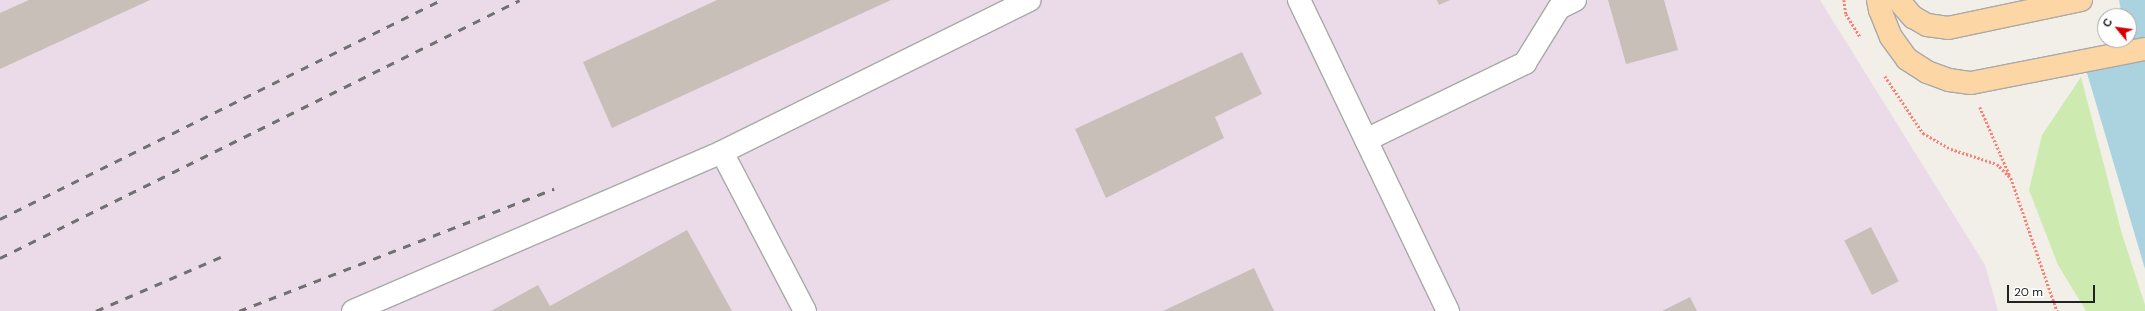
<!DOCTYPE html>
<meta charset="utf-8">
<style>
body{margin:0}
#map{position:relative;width:2145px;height:311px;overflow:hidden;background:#f2efe9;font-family:"DM Sans",sans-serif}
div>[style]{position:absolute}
.industrial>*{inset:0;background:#ebdbe8}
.grass>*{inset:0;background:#cdebb0}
.water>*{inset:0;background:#aad3df}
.building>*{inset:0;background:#c7bfb8;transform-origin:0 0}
.path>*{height:2.5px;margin-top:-1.25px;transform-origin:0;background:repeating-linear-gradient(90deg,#fa8072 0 2px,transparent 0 4px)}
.roads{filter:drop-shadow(1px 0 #a9a9a9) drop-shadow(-1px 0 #a9a9a9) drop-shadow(0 1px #a9a9a9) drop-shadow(0 -1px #a9a9a9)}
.minor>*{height:22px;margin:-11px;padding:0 11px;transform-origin:11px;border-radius:11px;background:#fff}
.major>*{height:22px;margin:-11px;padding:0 11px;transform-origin:11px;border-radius:11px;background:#fcd6a4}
.rail>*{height:3px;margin-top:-1.5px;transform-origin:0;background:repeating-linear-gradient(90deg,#707070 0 8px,transparent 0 16px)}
span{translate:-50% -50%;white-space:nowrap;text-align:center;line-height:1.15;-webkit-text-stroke:3px #fff;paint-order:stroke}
.north{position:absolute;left:2097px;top:8px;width:40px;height:40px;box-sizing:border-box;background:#fff;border:1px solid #a7a7a7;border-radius:50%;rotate:299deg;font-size:11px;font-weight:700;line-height:16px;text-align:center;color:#222}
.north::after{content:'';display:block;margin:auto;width:14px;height:18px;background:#d40000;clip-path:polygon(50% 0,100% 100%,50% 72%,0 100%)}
.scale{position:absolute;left:2007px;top:285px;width:88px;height:18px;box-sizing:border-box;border:2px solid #222;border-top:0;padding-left:5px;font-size:12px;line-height:14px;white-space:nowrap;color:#222;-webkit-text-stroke:3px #fff;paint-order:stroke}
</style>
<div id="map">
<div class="industrial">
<i style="clip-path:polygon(0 0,1820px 0,1985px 265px,1998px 311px,0 311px)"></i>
</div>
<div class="grass">
<i style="clip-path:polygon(2081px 77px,2122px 234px,2145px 305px,2145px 311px,2086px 311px,2058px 265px,2029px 190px,2042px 135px)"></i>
</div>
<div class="water">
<i style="clip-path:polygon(2119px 0,2145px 0,2145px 269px,2084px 63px,2126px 54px,2125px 40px,2129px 40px,2129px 16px,2122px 16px)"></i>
</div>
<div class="building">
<i style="clip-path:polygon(29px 0,150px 0,0 69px,0 13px)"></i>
<i style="clip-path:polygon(717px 0,891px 0,612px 128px,583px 62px)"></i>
<i style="clip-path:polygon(1437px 0,1450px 0,1439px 5px)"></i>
<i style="clip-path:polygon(1608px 0,1664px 0,1678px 50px,1626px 64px)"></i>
<i style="clip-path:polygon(1242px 52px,1262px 94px,1215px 117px,1224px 138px,1106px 198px,1075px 129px)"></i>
<i style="left:1871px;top:227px;width:61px;height:30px;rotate:63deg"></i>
<i style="clip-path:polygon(687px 230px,732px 311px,491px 311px,538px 285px,550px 306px)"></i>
<i style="clip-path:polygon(1254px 268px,1274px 311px,1163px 311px)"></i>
<i style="clip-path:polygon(1690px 297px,1697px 311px,1662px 311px)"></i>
</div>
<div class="path">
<i style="left:1844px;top:0;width:14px;rotate:82deg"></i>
<i style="left:1846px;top:14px;width:28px;rotate:58deg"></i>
<i style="left:1885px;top:76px;width:69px;rotate:56.3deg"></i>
<i style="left:1923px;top:133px;width:32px;rotate:30deg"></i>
<i style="left:1951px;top:149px;width:48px;rotate:18.1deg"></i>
<i style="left:1997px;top:164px;width:20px;rotate:45deg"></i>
<i style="left:2011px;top:178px;width:141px;rotate:70.9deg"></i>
<i style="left:1980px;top:107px;width:75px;rotate:66.5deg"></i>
</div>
<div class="roads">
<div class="minor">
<i style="left:1299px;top:0;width:345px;rotate:64.4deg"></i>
<i style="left:1366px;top:140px;width:177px;rotate:-25.8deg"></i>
<i style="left:1525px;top:63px;width:65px;rotate:-58.3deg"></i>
<i style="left:1559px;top:8px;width:18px;rotate:-27deg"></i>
<i style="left:353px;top:311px;width:402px;rotate:-23.3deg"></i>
<i style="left:805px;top:311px;width:179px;rotate:-117.6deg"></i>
<i style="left:722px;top:152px;width:343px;rotate:-26.3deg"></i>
</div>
<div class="major">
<i style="left:1878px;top:0;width:10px;rotate:79deg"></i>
<i style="left:1880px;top:10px;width:29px;rotate:68deg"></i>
<i style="left:1891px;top:37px;width:27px;rotate:54deg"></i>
<i style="left:1907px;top:59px;width:24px;rotate:33deg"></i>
<i style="left:1927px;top:72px;width:23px;rotate:20deg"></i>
<i style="left:1949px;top:80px;width:22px;rotate:8deg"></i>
<i style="left:1971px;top:83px;width:177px;rotate:-11.1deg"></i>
<i style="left:1898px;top:0;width:23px;rotate:49deg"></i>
<i style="left:1913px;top:17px;width:16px;rotate:30deg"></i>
<i style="left:1927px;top:25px;width:21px;rotate:8deg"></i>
<i style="left:1948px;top:28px;width:136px;rotate:-11.9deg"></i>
</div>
</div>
<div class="rail">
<i style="left:0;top:219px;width:492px;rotate:-26.4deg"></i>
<i style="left:0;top:258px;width:580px;rotate:-26.39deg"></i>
<i style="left:96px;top:311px;width:138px;rotate:-23.4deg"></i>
<i style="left:239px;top:311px;width:338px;rotate:-21.2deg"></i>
</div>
<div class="north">С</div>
<div class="scale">20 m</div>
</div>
